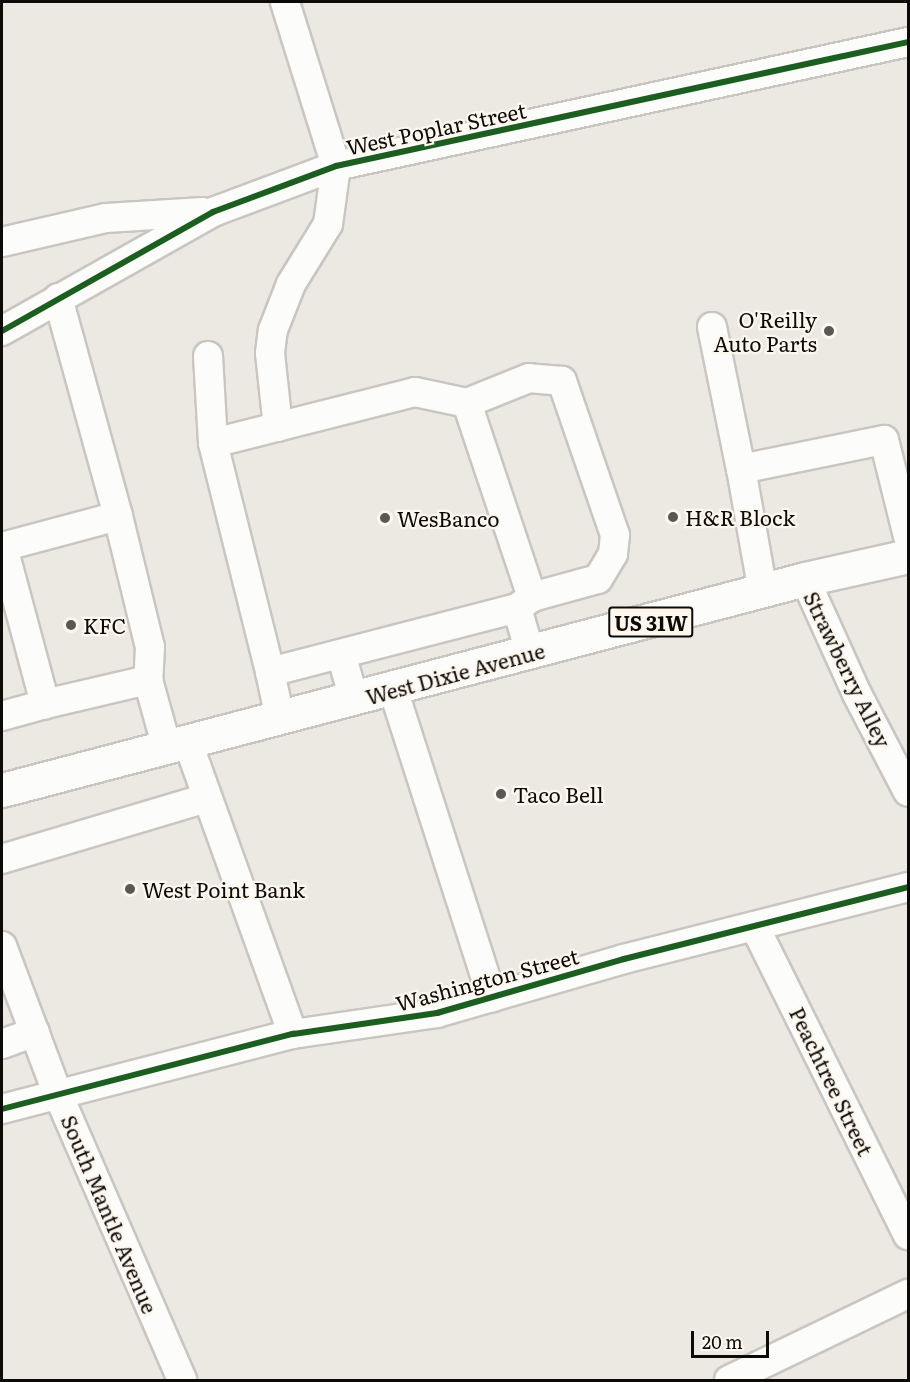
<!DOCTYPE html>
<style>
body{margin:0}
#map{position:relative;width:910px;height:1382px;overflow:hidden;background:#ece8e2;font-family:Literata,serif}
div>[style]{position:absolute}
.roads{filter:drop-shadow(2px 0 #c9c6c2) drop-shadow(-2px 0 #c9c6c2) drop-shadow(0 2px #c9c6c2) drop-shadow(0 -2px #c9c6c2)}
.minor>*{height:28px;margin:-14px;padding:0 14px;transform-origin:14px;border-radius:14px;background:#fcfcfb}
.major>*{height:33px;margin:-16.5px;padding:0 16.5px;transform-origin:16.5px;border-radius:16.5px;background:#fcfcfb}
.cycleway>*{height:6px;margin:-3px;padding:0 3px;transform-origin:3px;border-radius:3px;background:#1b5e20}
.dots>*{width:16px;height:16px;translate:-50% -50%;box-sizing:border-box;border:3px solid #fdf7ed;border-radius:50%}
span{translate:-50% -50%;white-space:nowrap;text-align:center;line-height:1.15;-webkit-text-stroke:4.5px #fdf7ed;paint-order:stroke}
.shield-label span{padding:2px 4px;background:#fdf7ed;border:2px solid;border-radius:4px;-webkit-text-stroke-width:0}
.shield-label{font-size:20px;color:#0d0b08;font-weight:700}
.street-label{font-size:21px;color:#0d0b08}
.poi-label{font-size:21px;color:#0d0b08}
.right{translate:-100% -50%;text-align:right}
.left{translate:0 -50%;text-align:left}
.frame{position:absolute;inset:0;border:3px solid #0d0b08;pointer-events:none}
.scale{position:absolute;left:691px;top:1331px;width:78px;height:27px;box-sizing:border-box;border:3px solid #0d0b08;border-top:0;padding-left:8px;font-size:18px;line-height:21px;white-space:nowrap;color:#0d0b08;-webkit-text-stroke:4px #fdf7ed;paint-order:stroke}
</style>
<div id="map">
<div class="roads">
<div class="minor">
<i style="left:2px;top:242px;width:107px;rotate:-13deg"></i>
<i style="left:106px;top:218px;width:97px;rotate:-3.5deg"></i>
<i style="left:58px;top:298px;width:226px;rotate:74.6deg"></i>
<i style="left:712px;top:327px;width:145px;rotate:78.5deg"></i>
<i style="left:2px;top:331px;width:242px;rotate:-29.4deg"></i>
<i style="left:213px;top:212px;width:131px;rotate:-20.5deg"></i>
<i style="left:336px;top:166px;width:585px;rotate:-12.23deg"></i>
<i style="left:208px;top:356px;width:87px;rotate:86.7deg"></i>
<i style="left:213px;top:443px;width:236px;rotate:76deg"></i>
<i style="left:270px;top:672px;width:255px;rotate:-14.5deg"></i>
<i style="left:517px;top:608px;width:19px;rotate:-36deg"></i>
<i style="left:532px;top:597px;width:68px;rotate:-15.3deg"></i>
<i style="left:598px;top:579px;width:29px;rotate:-59deg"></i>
<i style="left:613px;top:554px;width:19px;rotate:-84deg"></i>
<i style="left:615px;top:535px;width:163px;rotate:-109deg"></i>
<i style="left:562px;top:381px;width:33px;rotate:-175deg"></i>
<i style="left:529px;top:378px;width:67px;rotate:158deg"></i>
<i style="left:467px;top:403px;width:53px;rotate:-168.1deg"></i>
<i style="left:415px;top:392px;width:208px;rotate:165.8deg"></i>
<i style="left:467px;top:403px;width:205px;rotate:71.5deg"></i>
<i style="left:278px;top:427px;width:74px;rotate:-96.2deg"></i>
<i style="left:270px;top:353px;width:23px;rotate:-83deg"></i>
<i style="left:273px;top:330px;width:49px;rotate:-68.6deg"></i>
<i style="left:291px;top:284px;width:70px;rotate:-58.3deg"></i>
<i style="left:328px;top:224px;width:59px;rotate:-82.1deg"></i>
<i style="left:336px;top:166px;width:172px;rotate:-107.3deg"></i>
<i style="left:2px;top:547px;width:120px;rotate:-15deg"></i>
<i style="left:118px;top:516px;width:135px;rotate:76.3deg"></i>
<i style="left:150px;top:647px;width:33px;rotate:93deg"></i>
<i style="left:148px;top:680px;width:71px;rotate:74.4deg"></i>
<i style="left:3px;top:547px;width:163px;rotate:75deg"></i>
<i style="left:45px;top:704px;width:106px;rotate:-13.1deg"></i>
<i style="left:805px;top:579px;width:126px;rotate:65.7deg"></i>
<i style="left:857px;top:694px;width:110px;rotate:62.5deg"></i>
<i style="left:763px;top:592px;width:125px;rotate:-100.1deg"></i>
<i style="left:741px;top:469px;width:146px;rotate:-11.5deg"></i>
<i style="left:884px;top:440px;width:99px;rotate:76deg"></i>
<i style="left:517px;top:608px;width:47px;rotate:73.9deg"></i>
<i style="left:341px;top:654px;width:47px;rotate:73.9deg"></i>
<i style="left:270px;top:672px;width:47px;rotate:77.7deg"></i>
<i style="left:393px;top:689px;width:324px;rotate:72.2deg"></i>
<i style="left:2px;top:716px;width:45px;rotate:-15.6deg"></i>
<i style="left:188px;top:743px;width:309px;rotate:70.2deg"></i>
<i style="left:2px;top:859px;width:213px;rotate:-16.6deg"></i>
<i style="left:755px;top:927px;width:344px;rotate:63.6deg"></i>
<i style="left:2px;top:946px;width:156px;rotate:69.4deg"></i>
<i style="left:57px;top:1092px;width:314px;rotate:66.5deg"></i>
<i style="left:2px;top:1044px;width:35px;rotate:-20deg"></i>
<i style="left:2px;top:1109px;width:301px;rotate:-14.5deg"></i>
<i style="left:293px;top:1034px;width:146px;rotate:-8.3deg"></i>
<i style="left:437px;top:1013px;width:195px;rotate:-16.1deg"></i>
<i style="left:624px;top:959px;width:293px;rotate:-14.2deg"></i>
<i style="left:729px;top:1380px;width:199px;rotate:-25.7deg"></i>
</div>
<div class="major">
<i style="left:2px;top:790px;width:830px;rotate:-14.72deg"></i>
<i style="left:805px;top:579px;width:106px;rotate:-12.6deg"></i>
</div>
</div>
<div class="cycleway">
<i style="left:2px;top:331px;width:242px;rotate:-29.4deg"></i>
<i style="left:213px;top:212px;width:131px;rotate:-20.5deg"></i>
<i style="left:336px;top:166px;width:585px;rotate:-12.23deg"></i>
<i style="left:2px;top:1109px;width:301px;rotate:-14.5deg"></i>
<i style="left:293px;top:1034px;width:146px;rotate:-8.3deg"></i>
<i style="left:437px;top:1013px;width:195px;rotate:-16.1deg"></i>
<i style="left:624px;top:959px;width:293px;rotate:-14.2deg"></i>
</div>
<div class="dots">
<i style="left:829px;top:331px;background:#5b5854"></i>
<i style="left:673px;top:517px;background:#5b5854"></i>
<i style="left:385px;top:518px;background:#5b5854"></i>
<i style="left:71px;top:625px;background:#5b5854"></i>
<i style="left:501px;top:794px;background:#5b5854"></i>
<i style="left:130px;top:889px;background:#5b5854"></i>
</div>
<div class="shield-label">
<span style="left:651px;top:622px">US 31W</span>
</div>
<div class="street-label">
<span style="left:436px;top:128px;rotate:-12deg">West Poplar Street</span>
<span style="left:848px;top:669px;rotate:64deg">Strawberry Alley</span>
<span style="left:455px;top:673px;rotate:-15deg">West Dixie Avenue</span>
<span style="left:487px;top:979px;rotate:-15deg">Washington Street</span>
<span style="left:832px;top:1081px;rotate:64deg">Peachtree Street</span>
<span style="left:110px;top:1214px;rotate:67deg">South Mantle Avenue</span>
</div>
<div class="poi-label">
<span class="right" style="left:817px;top:331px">O'Reilly<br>Auto Parts</span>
<span class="left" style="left:685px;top:517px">H&amp;R Block</span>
<span class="left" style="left:397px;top:518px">WesBanco</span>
<span class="left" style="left:83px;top:625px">KFC</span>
<span class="left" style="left:513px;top:794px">Taco Bell</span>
<span class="left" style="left:142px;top:889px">West Point Bank</span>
</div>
<div class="frame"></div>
<div class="scale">20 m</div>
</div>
